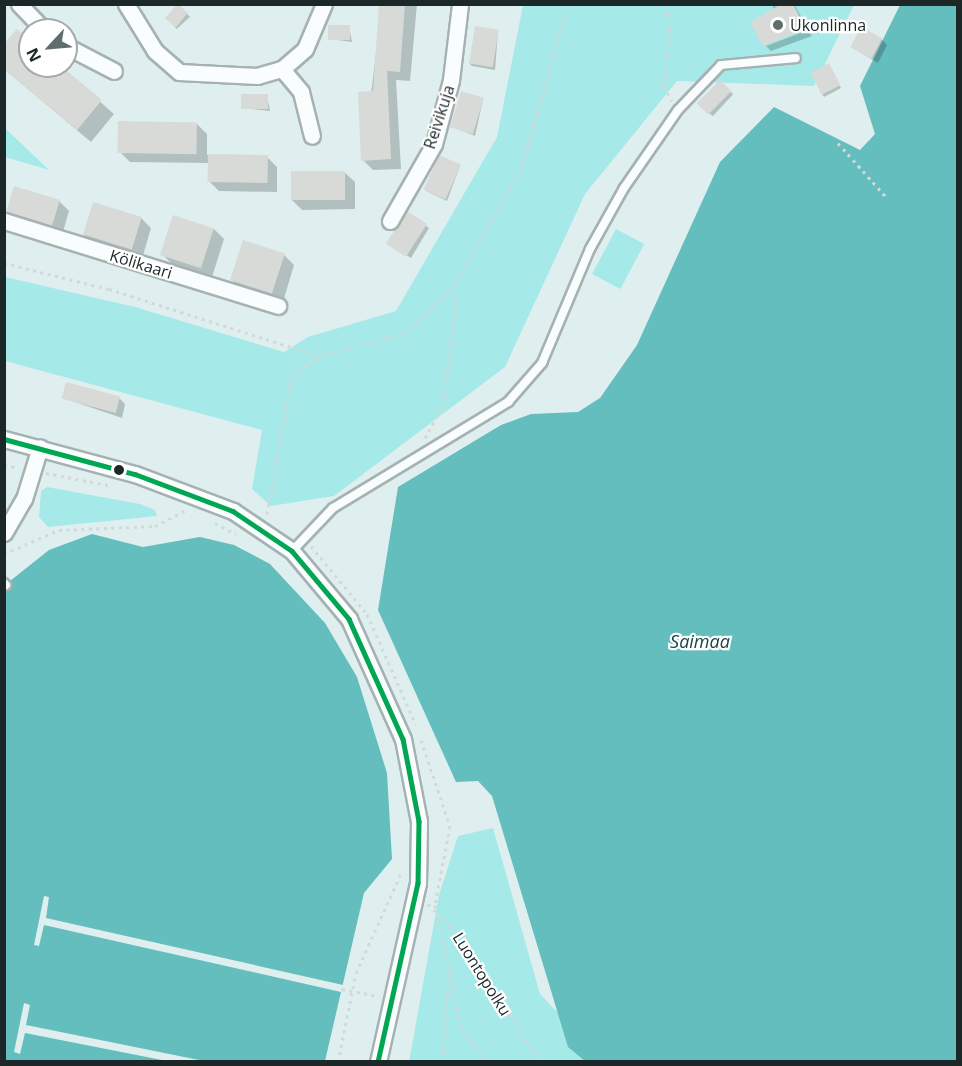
<!DOCTYPE html>
<meta charset="utf-8">
<style>
body{margin:0}
#map{position:relative;width:962px;height:1066px;overflow:hidden;background:#dfefef;font-family:"Open Sans",sans-serif}
div>[style]{position:absolute}
.green>*{inset:0;background:#a5eae8;transform-origin:0 0}
.water>*{inset:0;background:#63bebd}
.pier>*{inset:0;background:#dfefef}
.shadow>*{inset:0;background:#0003;transform-origin:0 0}
.building>*{inset:0;background:#d7dad7;transform-origin:0 0}
.path>*{height:3px;margin-top:-1.5px;transform-origin:0;background:repeating-linear-gradient(90deg,#d4d8d8 0 3px,transparent 0 7.5px)}
.roads{filter:drop-shadow(2px 0 #a6b2b2) drop-shadow(-2px 0 #a6b2b2) drop-shadow(0 2px #a6b2b2) drop-shadow(0 -2px #a6b2b2)}
.lane>*{height:8px;margin:-4px;padding:0 4px;transform-origin:4px;border-radius:4px;background:#fafdfd}
.street>*{height:15px;margin:-7.5px;padding:0 7.5px;transform-origin:7.5px;border-radius:7.5px;background:#fafdfd}
.bus-1>*{height:4.5px;margin:-2.25px;padding:0 2.25px;transform-origin:2.25px;border-radius:2.25px;background:#00a651}
.dots>*{width:16px;height:16px;translate:-50% -50%;box-sizing:border-box;border:3px solid #fff;border-radius:50%}
span{translate:-50% -50%;white-space:nowrap;text-align:center;line-height:1.15;-webkit-text-stroke:4.5px #fff;paint-order:stroke}
.poi-label{font-size:16px;color:#1c2727}
.left{translate:0 -50%;text-align:left}
.street-label{font-size:16px;color:#1c2727}
.water-label{font-size:18px;color:#134746;font-style:italic}
.frame{position:absolute;inset:0;border:6px solid #1c2727;pointer-events:none}
.north{position:absolute;left:18px;top:18px;width:60px;height:60px;box-sizing:border-box;background:#fff;border:2px solid #a4a9a9;border-radius:50%;rotate:244deg;font-size:16px;font-weight:700;line-height:24px;text-align:center;color:#1c2727}
.north::after{content:'';display:block;margin:auto;width:21px;height:27px;background:#606d6d;clip-path:polygon(50% 0,100% 100%,50% 72%,0 100%)}
</style>
<div id="map">
<div class="green">
<i style="clip-path:polygon(523px 5px,854px 5px,814px 86px,677px 81px,585px 194px,505px 367px,334px 496px,271px 506px,252px 489px,262px 430px,5px 361px,5px 277px,135px 307px,284px 352px,308px 337px,396px 311px,497px 137px)"></i>
<i style="clip-path:polygon(4px 128px,5px 128px,49px 170px,5px 157px)"></i>
<i style="left:616px;top:229px;width:32px;height:51px;rotate:28deg"></i>
<i style="clip-path:polygon(47px 487px,140px 504px,155px 510px,157px 516px,48px 527px,39px 517px,41px 491px)"></i>
<i style="clip-path:polygon(493px 828px,540px 994px,604px 1061px,409px 1062px,439px 895px,458px 836px)"></i>
</div>
<div class="water">
<i style="clip-path:polygon(900px 5px,957px 5px,957px 1061px,585px 1061px,568px 1047px,492px 796px,478px 781px,456px 782px,378px 610px,398px 487px,501px 425px,531px 414px,578px 412px,600px 398px,637px 345px,720px 162px,774px 107px,860px 150px,875px 134px,860px 86px)"></i>
<i style="clip-path:polygon(92px 534px,143px 547px,200px 537px,234px 545px,270px 564px,325px 623px,357px 677px,387px 773px,392px 859px,364px 893px,325px 1061px,5px 1062px,5px 585px,49px 550px)"></i>
</div>
<div class="pier">
<i style="clip-path:polygon(44px 896px,49px 897px,46px 918px,343px 985px,341px 992px,44px 925px,39px 946px,34px 945px)"></i>
<i style="clip-path:polygon(24px 1003px,30px 1005px,26px 1025px,204px 1061px,167px 1061px,25px 1033px,20px 1054px,14px 1052px)"></i>
</div>
<div class="shadow">
<i style="clip-path:polygon(382px 4px,417px 4px,410px 81px,396px 80px,401px 169px,373px 170px,363px 160px)"></i>
<i style="clip-path:polygon(774px 4px,794px 4px,807px 27px,765px 44px)"></i>
<i style="left:179px;top:5px;width:16px;height:18px;rotate:47deg"></i>
<i style="clip-path:polygon(349px 27px,352px 42px,330px 39px)"></i>
<i style="clip-path:polygon(808px 30px,812px 36px,771px 51px,766px 46px)"></i>
<i style="clip-path:polygon(498px 32px,495px 70px,472px 66px,469px 63px)"></i>
<i style="clip-path:polygon(881px 39px,887px 45px,878px 63px,853px 48px)"></i>
<i style="clip-path:polygon(30px 42px,30px 66px,59px 66px,114px 114px,91px 142px,4px 69px)"></i>
<i style="clip-path:polygon(831px 68px,841px 88px,824px 97px,822px 94px)"></i>
<i style="left:720px;top:82px;width:18px;height:30px;rotate:43deg"></i>
<i style="clip-path:polygon(267px 96px,270px 111px,242px 108px)"></i>
<i style="clip-path:polygon(483px 100px,475px 136px,451px 126px)"></i>
<i style="clip-path:polygon(197px 124px,207px 134px,207px 155px,267px 157px,277px 167px,277px 192px,219px 191px,209px 181px,209px 163px,130px 162px,120px 152px)"></i>
<i style="clip-path:polygon(460px 166px,447px 201px,426px 191px)"></i>
<i style="clip-path:polygon(344px 172px,355px 182px,355px 209px,302px 210px,292px 200px)"></i>
<i style="clip-path:polygon(59px 201px,69px 211px,62px 235px,18px 221px,8px 211px)"></i>
<i style="clip-path:polygon(407px 213px,429px 228px,411px 258px,392px 246px)"></i>
<i style="clip-path:polygon(141px 218px,151px 228px,142px 259px,94px 245px,84px 235px)"></i>
<i style="clip-path:polygon(214px 229px,224px 239px,212px 277px,172px 264px,162px 254px)"></i>
<i style="clip-path:polygon(284px 255px,294px 265px,283px 302px,242px 290px,232px 280px)"></i>
<i style="clip-path:polygon(63px 398px,119px 398px,125px 404px,122px 418px)"></i>
</div>
<div class="building">
<i style="left:177px;top:4px;width:14px;height:19px;rotate:39deg"></i>
<i style="clip-path:polygon(379px 4px,405px 4px,400px 72px,387px 71px,391px 159px,361px 161px,358px 92px,373px 91px)"></i>
<i style="clip-path:polygon(781px 4px,793px 4px,806px 29px,763px 46px,750px 22px)"></i>
<i style="left:328px;top:25px;width:22px;height:15px"></i>
<i style="left:475px;top:26px;width:24px;height:38px;rotate:9deg"></i>
<i style="left:861px;top:27px;width:24px;height:23px;rotate:28deg"></i>
<i style="clip-path:polygon(17px 29px,30px 40px,30px 66px,61px 66px,102px 100px,77px 130px,4px 69px,4px 44px)"></i>
<i style="left:829px;top:63px;width:25px;height:21px;rotate:63deg"></i>
<i style="left:720px;top:80px;width:16px;height:33px;rotate:45deg"></i>
<i style="left:461px;top:91px;width:24px;height:38px;rotate:17deg"></i>
<i style="left:241px;top:94px;width:27px;height:15px"></i>
<i style="left:118px;top:121px;width:79px;height:32px;rotate:1deg"></i>
<i style="left:208px;top:154px;width:60px;height:28px;rotate:1deg"></i>
<i style="left:439px;top:155px;width:24px;height:38px;rotate:24deg"></i>
<i style="left:291px;top:171px;width:54px;height:29px"></i>
<i style="left:14px;top:186px;width:48px;height:27px;rotate:17deg"></i>
<i style="left:93px;top:202px;width:51px;height:34px;rotate:17deg"></i>
<i style="left:407px;top:211px;width:24px;height:39px;rotate:33deg"></i>
<i style="left:173px;top:215px;width:43px;height:42px;rotate:18deg"></i>
<i style="left:243px;top:240px;width:44px;height:42px;rotate:18deg"></i>
<i style="left:66px;top:382px;width:56px;height:17px;rotate:15deg"></i>
</div>
<div class="path">
<i style="left:666px;top:4px;width:25px;rotate:81deg"></i>
<i style="left:670px;top:29px;width:57px;rotate:96deg"></i>
<i style="left:664px;top:86px;width:17px;rotate:62deg"></i>
<i style="left:838px;top:143px;width:74px;rotate:48.3deg"></i>
<i style="left:4px;top:263px;width:108px;rotate:13.9deg"></i>
<i style="left:109px;top:289px;width:220px;rotate:17.7deg"></i>
<i style="left:425px;top:438px;width:37px;rotate:-61deg"></i>
<i style="left:443px;top:406px;width:99px;rotate:-82.4deg"></i>
<i style="left:456px;top:308px;width:22px;rotate:-98deg"></i>
<i style="left:4px;top:465px;width:15px;rotate:11deg"></i>
<i style="left:46px;top:473px;width:63px;rotate:11deg"></i>
<i style="left:267px;top:514px;width:140px;rotate:-79.7deg"></i>
<i style="left:292px;top:376px;width:34px;rotate:-37deg"></i>
<i style="left:319px;top:356px;width:90px;rotate:-14.8deg"></i>
<i style="left:406px;top:333px;width:66px;rotate:-45deg"></i>
<i style="left:453px;top:286px;width:134px;rotate:-59.6deg"></i>
<i style="left:521px;top:170px;width:173px;rotate:-74.2deg"></i>
<i style="left:215px;top:523px;width:24px;rotate:28deg"></i>
<i style="left:311px;top:546px;width:88px;rotate:50.5deg"></i>
<i style="left:367px;top:614px;width:121px;rotate:66.2deg"></i>
<i style="left:4px;top:554px;width:60px;rotate:-23.6deg"></i>
<i style="left:59px;top:530px;width:96px;rotate:-2.4deg"></i>
<i style="left:155px;top:526px;width:36px;rotate:-27deg"></i>
<i style="left:421px;top:740px;width:91px;rotate:71.4deg"></i>
<i style="left:450px;top:826px;width:80px;rotate:100.8deg"></i>
<i style="left:435px;top:905px;width:127px;rotate:77.7deg"></i>
<i style="left:462px;top:1029px;width:41px;rotate:54deg"></i>
<i style="left:428px;top:904px;width:55px;rotate:45deg"></i>
<i style="left:467px;top:943px;width:139px;rotate:58.8deg"></i>
<i style="left:342px;top:989px;width:38px;rotate:11deg"></i>
<i style="left:338px;top:1062px;width:91px;rotate:-78.6deg"></i>
<i style="left:356px;top:973px;width:109px;rotate:-65.6deg"></i>
<i style="left:443px;top:1062px;width:90px;rotate:-86.2deg"></i>
</div>
<div class="roads">
<div class="lane">
<i style="left:292px;top:551px;width:59px;rotate:-46.4deg"></i>
<i style="left:333px;top:508px;width:205px;rotate:-31.2deg"></i>
<i style="left:508px;top:402px;width:52px;rotate:-48.9deg"></i>
<i style="left:542px;top:363px;width:124px;rotate:-67.2deg"></i>
<i style="left:590px;top:249px;width:70px;rotate:-60.9deg"></i>
<i style="left:624px;top:188px;width:95px;rotate:-55.3deg"></i>
<i style="left:678px;top:110px;width:62px;rotate:-46.3deg"></i>
<i style="left:721px;top:65px;width:75px;rotate:-5.3deg"></i>
<i style="left:4px;top:583px;width:3px;rotate:45deg"></i>
</div>
<div class="street">
<i style="left:19px;top:4px;width:36px;rotate:46deg"></i>
<i style="left:126px;top:4px;width:55px;rotate:58.3deg"></i>
<i style="left:155px;top:51px;width:32px;rotate:41deg"></i>
<i style="left:179px;top:72px;width:78px;rotate:2.9deg"></i>
<i style="left:257px;top:76px;width:26px;rotate:-16deg"></i>
<i style="left:282px;top:69px;width:30px;rotate:50deg"></i>
<i style="left:301px;top:92px;width:45px;rotate:76deg"></i>
<i style="left:66px;top:46px;width:54px;rotate:27.5deg"></i>
<i style="left:282px;top:69px;width:30px;rotate:-41deg"></i>
<i style="left:305px;top:49px;width:49px;rotate:-67.1deg"></i>
<i style="left:4px;top:221px;width:287px;rotate:17.2deg"></i>
<i style="left:390px;top:221px;width:89px;rotate:-60.3deg"></i>
<i style="left:434px;top:144px;width:66px;rotate:-75.1deg"></i>
<i style="left:451px;top:80px;width:77px;rotate:-83.2deg"></i>
<i style="left:4px;top:439px;width:136px;rotate:15deg"></i>
<i style="left:135px;top:474px;width:105px;rotate:20.7deg"></i>
<i style="left:233px;top:511px;width:71px;rotate:34.1deg"></i>
<i style="left:292px;top:551px;width:89px;rotate:50deg"></i>
<i style="left:349px;top:619px;width:132px;rotate:65.8deg"></i>
<i style="left:403px;top:739px;width:84px;rotate:79deg"></i>
<i style="left:419px;top:821px;width:62px;rotate:90.9deg"></i>
<i style="left:418px;top:883px;width:183px;rotate:102.6deg"></i>
<i style="left:4px;top:533px;width:39px;rotate:-60deg"></i>
<i style="left:24px;top:499px;width:54px;rotate:-72.9deg"></i>
</div>
</div>
<div class="bus-1">
<i style="left:4px;top:439px;width:136px;rotate:15deg"></i>
<i style="left:135px;top:474px;width:105px;rotate:20.7deg"></i>
<i style="left:233px;top:511px;width:71px;rotate:34.1deg"></i>
<i style="left:292px;top:551px;width:89px;rotate:50deg"></i>
<i style="left:349px;top:619px;width:132px;rotate:65.8deg"></i>
<i style="left:403px;top:739px;width:84px;rotate:79deg"></i>
<i style="left:419px;top:821px;width:62px;rotate:90.9deg"></i>
<i style="left:418px;top:883px;width:183px;rotate:102.6deg"></i>
</div>
<div class="dots">
<i style="left:778px;top:25px;background:#606d6d"></i>
<i style="left:119px;top:470px;background:#1c2727"></i>
</div>
<div class="poi-label">
<span class="left" style="left:790px;top:25px">Ukonlinna</span>
</div>
<div class="street-label">
<span style="left:439px;top:117px;rotate:-72deg">Reivikuja</span>
<span style="left:141px;top:264px;rotate:17deg">Kölikaari</span>
<span style="left:482px;top:974px;rotate:58deg">Luontopolku</span>
</div>
<div class="water-label">
<span style="left:700px;top:641px">Saimaa</span>
</div>
<div class="frame"></div>
<div class="north">N</div>
</div>
